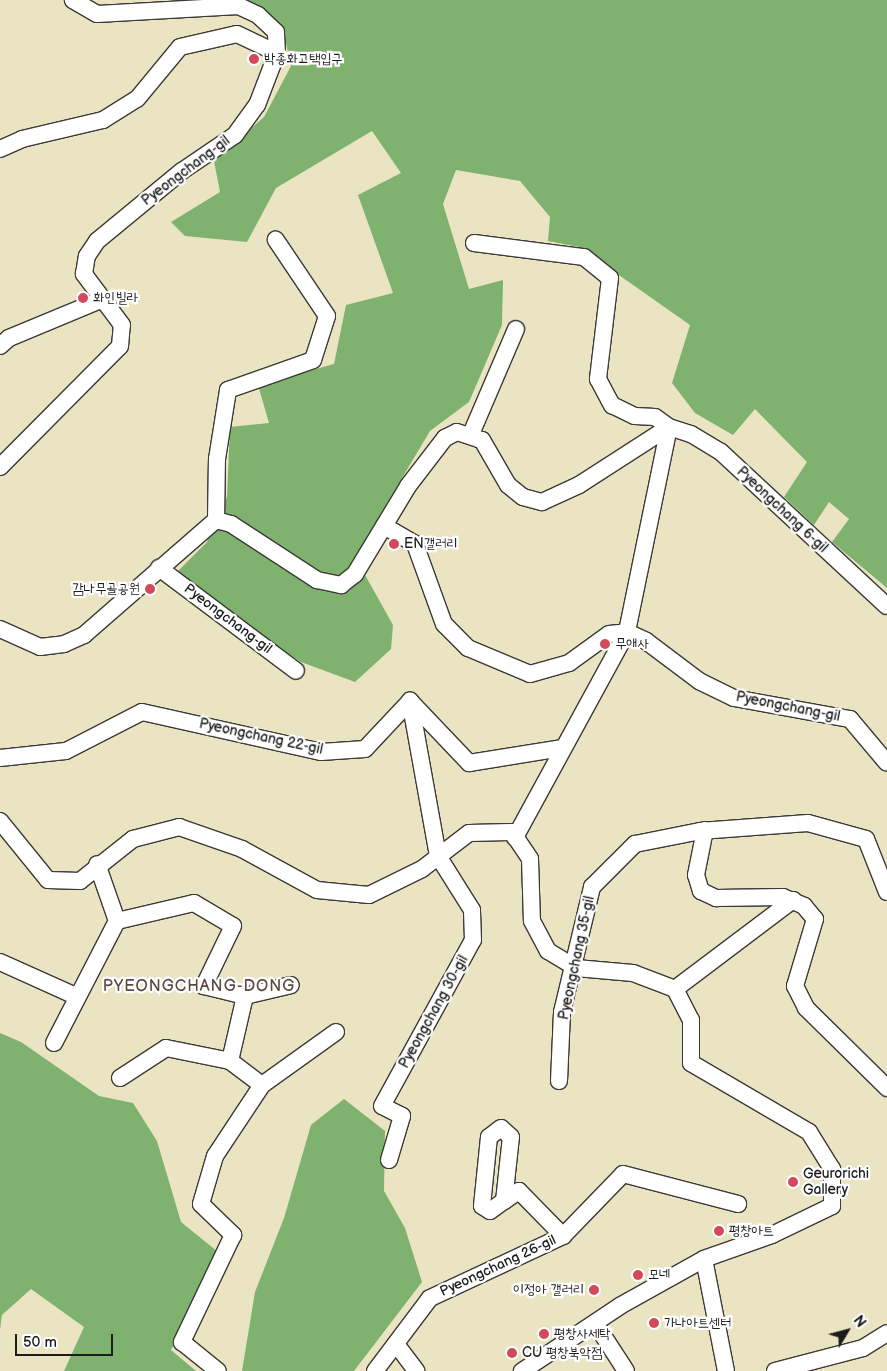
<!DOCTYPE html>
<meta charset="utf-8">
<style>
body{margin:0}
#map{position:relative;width:887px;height:1371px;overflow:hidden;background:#ebe4c3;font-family:"Balsamiq Sans","Poor Story",sans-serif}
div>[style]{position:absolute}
.forest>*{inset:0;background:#7eb26e}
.roads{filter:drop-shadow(1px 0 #3b3a35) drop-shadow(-1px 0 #3b3a35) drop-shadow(0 1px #3b3a35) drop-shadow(0 -1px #3b3a35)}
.minor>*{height:16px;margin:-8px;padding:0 8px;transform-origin:8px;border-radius:8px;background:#fff}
.dots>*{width:14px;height:14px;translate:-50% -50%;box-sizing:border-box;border:2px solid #fff;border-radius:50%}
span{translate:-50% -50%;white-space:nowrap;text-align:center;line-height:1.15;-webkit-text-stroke:4.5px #fff;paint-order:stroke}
.poi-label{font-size:14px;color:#1c1c1c}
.left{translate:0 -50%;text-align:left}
.right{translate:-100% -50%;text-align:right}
.street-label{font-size:14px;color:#1c1c1c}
.quarter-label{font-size:16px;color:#5d4742;letter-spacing:1px}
.north{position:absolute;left:822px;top:1306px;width:50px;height:50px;-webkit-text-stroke:4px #fff;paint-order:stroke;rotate:53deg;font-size:14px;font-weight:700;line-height:20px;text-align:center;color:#1c1c1c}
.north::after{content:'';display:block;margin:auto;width:18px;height:22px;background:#1c1c1c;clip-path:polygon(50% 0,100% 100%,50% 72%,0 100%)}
.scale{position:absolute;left:15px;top:1334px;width:98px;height:22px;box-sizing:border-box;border:2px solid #1c1c1c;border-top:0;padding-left:6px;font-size:15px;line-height:18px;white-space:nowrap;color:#1c1c1c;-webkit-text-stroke:4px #fff;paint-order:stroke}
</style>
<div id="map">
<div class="forest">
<i style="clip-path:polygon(238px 0,887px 0,887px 588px,832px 542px,849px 519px,829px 502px,814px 525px,784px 497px,807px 462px,755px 409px,733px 435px,695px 413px,672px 383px,690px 325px,579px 247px,548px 241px,550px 217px,520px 181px,456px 170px,443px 204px,469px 289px,503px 280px,502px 325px,469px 402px,430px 431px,355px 557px,393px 625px,391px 649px,355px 682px,301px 662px,172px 577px,207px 542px,227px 497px,230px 427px,269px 423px,258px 385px,334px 364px,346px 305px,393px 293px,358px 195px,401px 173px,372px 131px,276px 188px,247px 242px,185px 236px,171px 222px,220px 192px,214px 161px,264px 117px,291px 66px,286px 43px)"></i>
<i style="clip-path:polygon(0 1033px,21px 1042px,99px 1096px,133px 1103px,157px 1141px,181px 1222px,223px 1256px,171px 1350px,196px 1371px,64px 1371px,84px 1327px,31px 1289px,2px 1315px,0 1330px)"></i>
<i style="clip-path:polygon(344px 1099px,385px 1131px,384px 1191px,405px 1228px,422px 1282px,354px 1371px,242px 1371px,255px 1292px,284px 1218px,311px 1125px)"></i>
</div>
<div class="roads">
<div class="minor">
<i style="left:0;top:149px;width:24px;rotate:-24deg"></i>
<i style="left:22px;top:139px;width:83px;rotate:-13.2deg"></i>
<i style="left:103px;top:120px;width:40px;rotate:-32deg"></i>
<i style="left:137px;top:99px;width:67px;rotate:-50.4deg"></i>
<i style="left:180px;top:47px;width:58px;rotate:-12.8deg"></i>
<i style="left:237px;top:34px;width:44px;rotate:25.4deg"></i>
<i style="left:474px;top:243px;width:111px;rotate:7.3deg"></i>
<i style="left:584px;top:257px;width:33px;rotate:39deg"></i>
<i style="left:610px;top:278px;width:102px;rotate:96.8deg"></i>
<i style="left:598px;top:379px;width:30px;rotate:62deg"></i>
<i style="left:612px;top:405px;width:25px;rotate:26deg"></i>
<i style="left:635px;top:416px;width:20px;rotate:3deg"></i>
<i style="left:655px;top:417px;width:17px;rotate:36deg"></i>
<i style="left:669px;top:427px;width:209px;rotate:101.6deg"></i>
<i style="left:627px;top:632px;width:234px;rotate:118.6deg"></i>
<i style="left:0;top:346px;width:12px;rotate:-42deg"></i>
<i style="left:9px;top:338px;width:102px;rotate:-22.5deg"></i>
<i style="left:471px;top:434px;width:114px;rotate:-66.8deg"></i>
<i style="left:0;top:467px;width:170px;rotate:-45.2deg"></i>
<i style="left:120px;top:346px;width:21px;rotate:-85deg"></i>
<i style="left:122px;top:325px;width:64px;rotate:-126.7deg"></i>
<i style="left:84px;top:274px;width:18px;rotate:-81deg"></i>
<i style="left:87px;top:256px;width:18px;rotate:-56deg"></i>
<i style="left:97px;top:241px;width:110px;rotate:-39.5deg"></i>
<i style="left:182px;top:171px;width:64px;rotate:-34.2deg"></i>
<i style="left:235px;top:135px;width:37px;rotate:-54deg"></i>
<i style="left:257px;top:105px;width:56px;rotate:-69deg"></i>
<i style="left:277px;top:53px;width:21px;rotate:-93deg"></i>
<i style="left:276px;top:32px;width:25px;rotate:-137deg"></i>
<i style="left:258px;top:15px;width:21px;rotate:-155deg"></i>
<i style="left:239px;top:6px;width:142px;rotate:176.8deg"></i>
<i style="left:97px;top:14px;width:28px;rotate:-150deg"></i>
<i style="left:216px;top:520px;width:61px;rotate:-89.1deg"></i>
<i style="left:217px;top:459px;width:70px;rotate:-80.9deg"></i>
<i style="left:228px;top:390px;width:90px;rotate:-19.4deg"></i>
<i style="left:313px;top:360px;width:46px;rotate:-72.3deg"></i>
<i style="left:327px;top:316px;width:92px;rotate:-123.9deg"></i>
<i style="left:384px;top:526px;width:36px;rotate:30deg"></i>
<i style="left:415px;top:544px;width:85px;rotate:70.1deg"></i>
<i style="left:444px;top:624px;width:34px;rotate:45deg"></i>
<i style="left:468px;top:648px;width:67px;rotate:22.8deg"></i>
<i style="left:530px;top:674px;width:41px;rotate:-15.8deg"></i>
<i style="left:569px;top:663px;width:49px;rotate:-35.9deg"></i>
<i style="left:609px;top:634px;width:18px;rotate:-6deg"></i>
<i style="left:627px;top:632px;width:21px;rotate:25deg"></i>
<i style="left:646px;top:641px;width:66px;rotate:37deg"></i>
<i style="left:699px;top:681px;width:39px;rotate:26deg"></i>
<i style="left:734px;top:698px;width:118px;rotate:10.3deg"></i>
<i style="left:850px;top:719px;width:57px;rotate:49.9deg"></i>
<i style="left:159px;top:568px;width:171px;rotate:36.9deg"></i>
<i style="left:0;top:629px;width:44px;rotate:24.2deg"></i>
<i style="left:40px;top:647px;width:24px;rotate:-7deg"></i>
<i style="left:64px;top:644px;width:22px;rotate:-24deg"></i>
<i style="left:84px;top:635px;width:175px;rotate:-41.1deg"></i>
<i style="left:216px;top:520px;width:16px;rotate:15deg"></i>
<i style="left:231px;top:524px;width:103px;rotate:33.1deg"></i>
<i style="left:317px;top:580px;width:25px;rotate:12deg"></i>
<i style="left:341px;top:585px;width:18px;rotate:-38deg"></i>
<i style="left:355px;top:574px;width:103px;rotate:-58.9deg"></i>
<i style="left:408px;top:486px;width:61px;rotate:-52.4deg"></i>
<i style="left:445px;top:438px;width:13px;rotate:-27deg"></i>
<i style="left:457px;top:432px;width:26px;rotate:18deg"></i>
<i style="left:482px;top:440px;width:52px;rotate:60deg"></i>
<i style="left:508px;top:485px;width:19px;rotate:39deg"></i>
<i style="left:523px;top:497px;width:20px;rotate:15deg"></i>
<i style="left:542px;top:502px;width:41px;rotate:-24.7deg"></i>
<i style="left:579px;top:485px;width:107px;rotate:-32.8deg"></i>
<i style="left:669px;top:427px;width:23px;rotate:18deg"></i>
<i style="left:691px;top:434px;width:35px;rotate:31deg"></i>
<i style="left:721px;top:452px;width:226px;rotate:42.9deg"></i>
<i style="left:0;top:758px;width:66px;rotate:-6.1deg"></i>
<i style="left:66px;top:751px;width:85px;rotate:-27.2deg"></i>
<i style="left:142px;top:712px;width:183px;rotate:12.6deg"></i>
<i style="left:321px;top:752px;width:44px;rotate:-3.9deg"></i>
<i style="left:365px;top:749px;width:66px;rotate:-46.8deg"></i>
<i style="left:410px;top:701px;width:86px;rotate:46.4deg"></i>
<i style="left:469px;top:763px;width:95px;rotate:-9.1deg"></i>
<i style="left:0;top:821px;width:76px;rotate:50.9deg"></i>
<i style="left:48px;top:880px;width:32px;rotate:2deg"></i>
<i style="left:80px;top:881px;width:68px;rotate:-38.4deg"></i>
<i style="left:133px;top:839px;width:48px;rotate:-14.6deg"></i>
<i style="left:179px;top:827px;width:67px;rotate:19.2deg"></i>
<i style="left:242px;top:849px;width:85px;rotate:28.7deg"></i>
<i style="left:317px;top:890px;width:52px;rotate:5.5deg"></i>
<i style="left:369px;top:895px;width:59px;rotate:-26.1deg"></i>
<i style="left:422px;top:869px;width:59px;rotate:-37.5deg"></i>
<i style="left:469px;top:833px;width:43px;rotate:-1.3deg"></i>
<i style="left:512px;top:832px;width:32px;rotate:56deg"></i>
<i style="left:530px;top:859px;width:62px;rotate:88.2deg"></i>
<i style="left:532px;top:921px;width:34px;rotate:62deg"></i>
<i style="left:548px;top:951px;width:33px;rotate:31deg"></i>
<i style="left:576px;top:968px;width:57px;rotate:5deg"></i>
<i style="left:633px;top:973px;width:45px;rotate:20.9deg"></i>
<i style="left:675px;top:989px;width:35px;rotate:63deg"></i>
<i style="left:691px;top:1020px;width:43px;rotate:90deg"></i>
<i style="left:691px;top:1063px;width:137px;rotate:30.3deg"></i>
<i style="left:809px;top:1132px;width:44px;rotate:58.1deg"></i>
<i style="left:832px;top:1169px;width:37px;rotate:90deg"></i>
<i style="left:832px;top:1206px;width:67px;rotate:154.2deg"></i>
<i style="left:772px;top:1235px;width:72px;rotate:160.6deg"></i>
<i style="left:704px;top:1259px;width:96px;rotate:150.8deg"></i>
<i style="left:620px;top:1306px;width:118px;rotate:146.4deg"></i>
<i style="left:705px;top:830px;width:46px;rotate:101.3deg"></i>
<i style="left:696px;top:875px;width:17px;rotate:73deg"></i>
<i style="left:701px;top:891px;width:17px;rotate:25deg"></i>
<i style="left:716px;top:898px;width:67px;rotate:-0.9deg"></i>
<i style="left:783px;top:897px;width:23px;rotate:23deg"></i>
<i style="left:804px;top:906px;width:17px;rotate:50deg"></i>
<i style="left:815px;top:919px;width:70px;rotate:106.6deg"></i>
<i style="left:795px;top:986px;width:25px;rotate:63deg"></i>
<i style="left:806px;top:1008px;width:114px;rotate:44.6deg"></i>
<i style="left:117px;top:921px;width:79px;rotate:-13.2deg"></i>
<i style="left:194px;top:903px;width:45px;rotate:30.5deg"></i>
<i style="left:233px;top:926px;width:67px;rotate:115.8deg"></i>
<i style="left:204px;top:986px;width:42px;rotate:13.7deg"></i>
<i style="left:245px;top:996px;width:67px;rotate:103deg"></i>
<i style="left:230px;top:1061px;width:40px;rotate:37deg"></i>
<i style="left:262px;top:1085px;width:85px;rotate:123.5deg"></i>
<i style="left:215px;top:1156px;width:50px;rotate:106.3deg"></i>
<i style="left:201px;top:1204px;width:45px;rotate:44.1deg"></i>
<i style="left:233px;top:1235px;width:119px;rotate:115.5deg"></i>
<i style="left:182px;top:1342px;width:46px;rotate:38.9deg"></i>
<i style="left:0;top:962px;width:85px;rotate:24.2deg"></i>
<i style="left:675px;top:989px;width:148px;rotate:-37deg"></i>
<i style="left:245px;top:996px;width:47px;rotate:-13.4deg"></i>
<i style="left:54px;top:1043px;width:137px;rotate:-62.7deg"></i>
<i style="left:117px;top:921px;width:60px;rotate:-109.3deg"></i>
<i style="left:120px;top:1078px;width:55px;rotate:-33.1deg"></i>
<i style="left:166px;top:1048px;width:65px;rotate:11.5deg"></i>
<i style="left:559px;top:1081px;width:69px;rotate:-87.5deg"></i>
<i style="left:562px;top:1012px;width:129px;rotate:-76.5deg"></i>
<i style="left:592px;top:887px;width:61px;rotate:-45deg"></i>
<i style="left:635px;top:844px;width:66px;rotate:-11.3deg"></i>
<i style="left:700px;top:831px;width:108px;rotate:-4.2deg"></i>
<i style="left:808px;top:823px;width:60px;rotate:15.4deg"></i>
<i style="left:866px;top:839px;width:57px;rotate:68.4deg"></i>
<i style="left:262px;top:1085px;width:91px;rotate:-35.6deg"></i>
<i style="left:389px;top:1160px;width:46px;rotate:-73.5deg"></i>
<i style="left:402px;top:1116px;width:22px;rotate:-153deg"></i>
<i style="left:382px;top:1106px;width:189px;rotate:-61.3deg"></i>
<i style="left:473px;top:940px;width:30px;rotate:-92deg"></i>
<i style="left:472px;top:910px;width:64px;rotate:-122.2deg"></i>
<i style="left:438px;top:856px;width:158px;rotate:-100.2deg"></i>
<i style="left:504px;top:1201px;width:64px;rotate:-83.8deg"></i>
<i style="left:511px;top:1137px;width:13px;rotate:-138deg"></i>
<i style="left:501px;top:1128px;width:15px;rotate:143deg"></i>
<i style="left:489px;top:1137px;width:69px;rotate:95.8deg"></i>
<i style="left:482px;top:1206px;width:9px;rotate:32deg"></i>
<i style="left:490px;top:1211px;width:17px;rotate:-36deg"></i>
<i style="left:504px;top:1201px;width:18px;rotate:-34deg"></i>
<i style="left:519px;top:1191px;width:63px;rotate:45.6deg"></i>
<i style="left:704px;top:1259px;width:114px;rotate:78.9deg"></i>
<i style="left:595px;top:1323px;width:57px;rotate:57.1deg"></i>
<i style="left:396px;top:1344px;width:34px;rotate:53deg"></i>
<i style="left:375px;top:1371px;width:91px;rotate:-53deg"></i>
<i style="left:430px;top:1298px;width:147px;rotate:-25deg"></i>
<i style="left:563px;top:1236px;width:86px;rotate:-45.9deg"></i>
<i style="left:623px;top:1174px;width:119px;rotate:14.6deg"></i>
<i style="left:775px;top:1371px;width:91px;rotate:-14.6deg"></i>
<i style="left:863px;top:1348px;width:28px;rotate:-32deg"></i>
</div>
</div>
<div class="dots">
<i style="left:254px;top:59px;background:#d1495b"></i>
<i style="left:83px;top:298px;background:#d1495b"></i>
<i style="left:394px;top:544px;background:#d1495b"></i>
<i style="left:150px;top:589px;background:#d1495b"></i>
<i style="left:605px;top:644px;background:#d1495b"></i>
<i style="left:793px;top:1182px;background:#d1495b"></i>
<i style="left:719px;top:1231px;background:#d1495b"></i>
<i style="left:638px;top:1275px;background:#d1495b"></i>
<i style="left:594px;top:1290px;background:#d1495b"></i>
<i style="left:654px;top:1323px;background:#d1495b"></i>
<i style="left:544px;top:1334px;background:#d1495b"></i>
<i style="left:512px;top:1353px;background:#d1495b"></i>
</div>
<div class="poi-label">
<span class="left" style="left:264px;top:59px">박종화고택입구</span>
<span class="left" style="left:93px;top:298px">화인빌라</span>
<span class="left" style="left:404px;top:544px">EN갤러리</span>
<span class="right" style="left:140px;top:589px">감나무골공원</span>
<span class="left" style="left:615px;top:644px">무애사</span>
<span class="left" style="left:803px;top:1182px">Geurorichi<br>Gallery</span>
<span class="left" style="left:729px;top:1231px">평창아트</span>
<span class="left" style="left:648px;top:1275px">모네</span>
<span class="right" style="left:584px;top:1290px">이정아 갤러리</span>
<span class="left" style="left:664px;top:1323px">가나아트센터</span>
<span class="left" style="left:554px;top:1334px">평창사세탁</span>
<span class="left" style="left:522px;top:1353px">CU 평창북악점</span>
</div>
<div class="street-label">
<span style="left:186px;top:171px;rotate:-37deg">Pyeongchang-gil</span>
<span style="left:782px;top:510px;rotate:43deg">Pyeongchang 6-gil</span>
<span style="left:228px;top:619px;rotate:37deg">Pyeongchang-gil</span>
<span style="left:788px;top:707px;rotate:11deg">Pyeongchang-gil</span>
<span style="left:261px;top:737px;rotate:12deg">Pyeongchang 22-gil</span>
<span style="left:577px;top:958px;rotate:-78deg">Pyeongchang 35-gil</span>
<span style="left:434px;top:1012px;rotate:-61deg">Pyeongchang 30-gil</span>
<span style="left:498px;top:1266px;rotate:-25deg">Pyeongchang 26-gil</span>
</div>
<div class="quarter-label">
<span style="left:199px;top:987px">PYEONGCHANG-DONG</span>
</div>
<div class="north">N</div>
<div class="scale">50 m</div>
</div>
